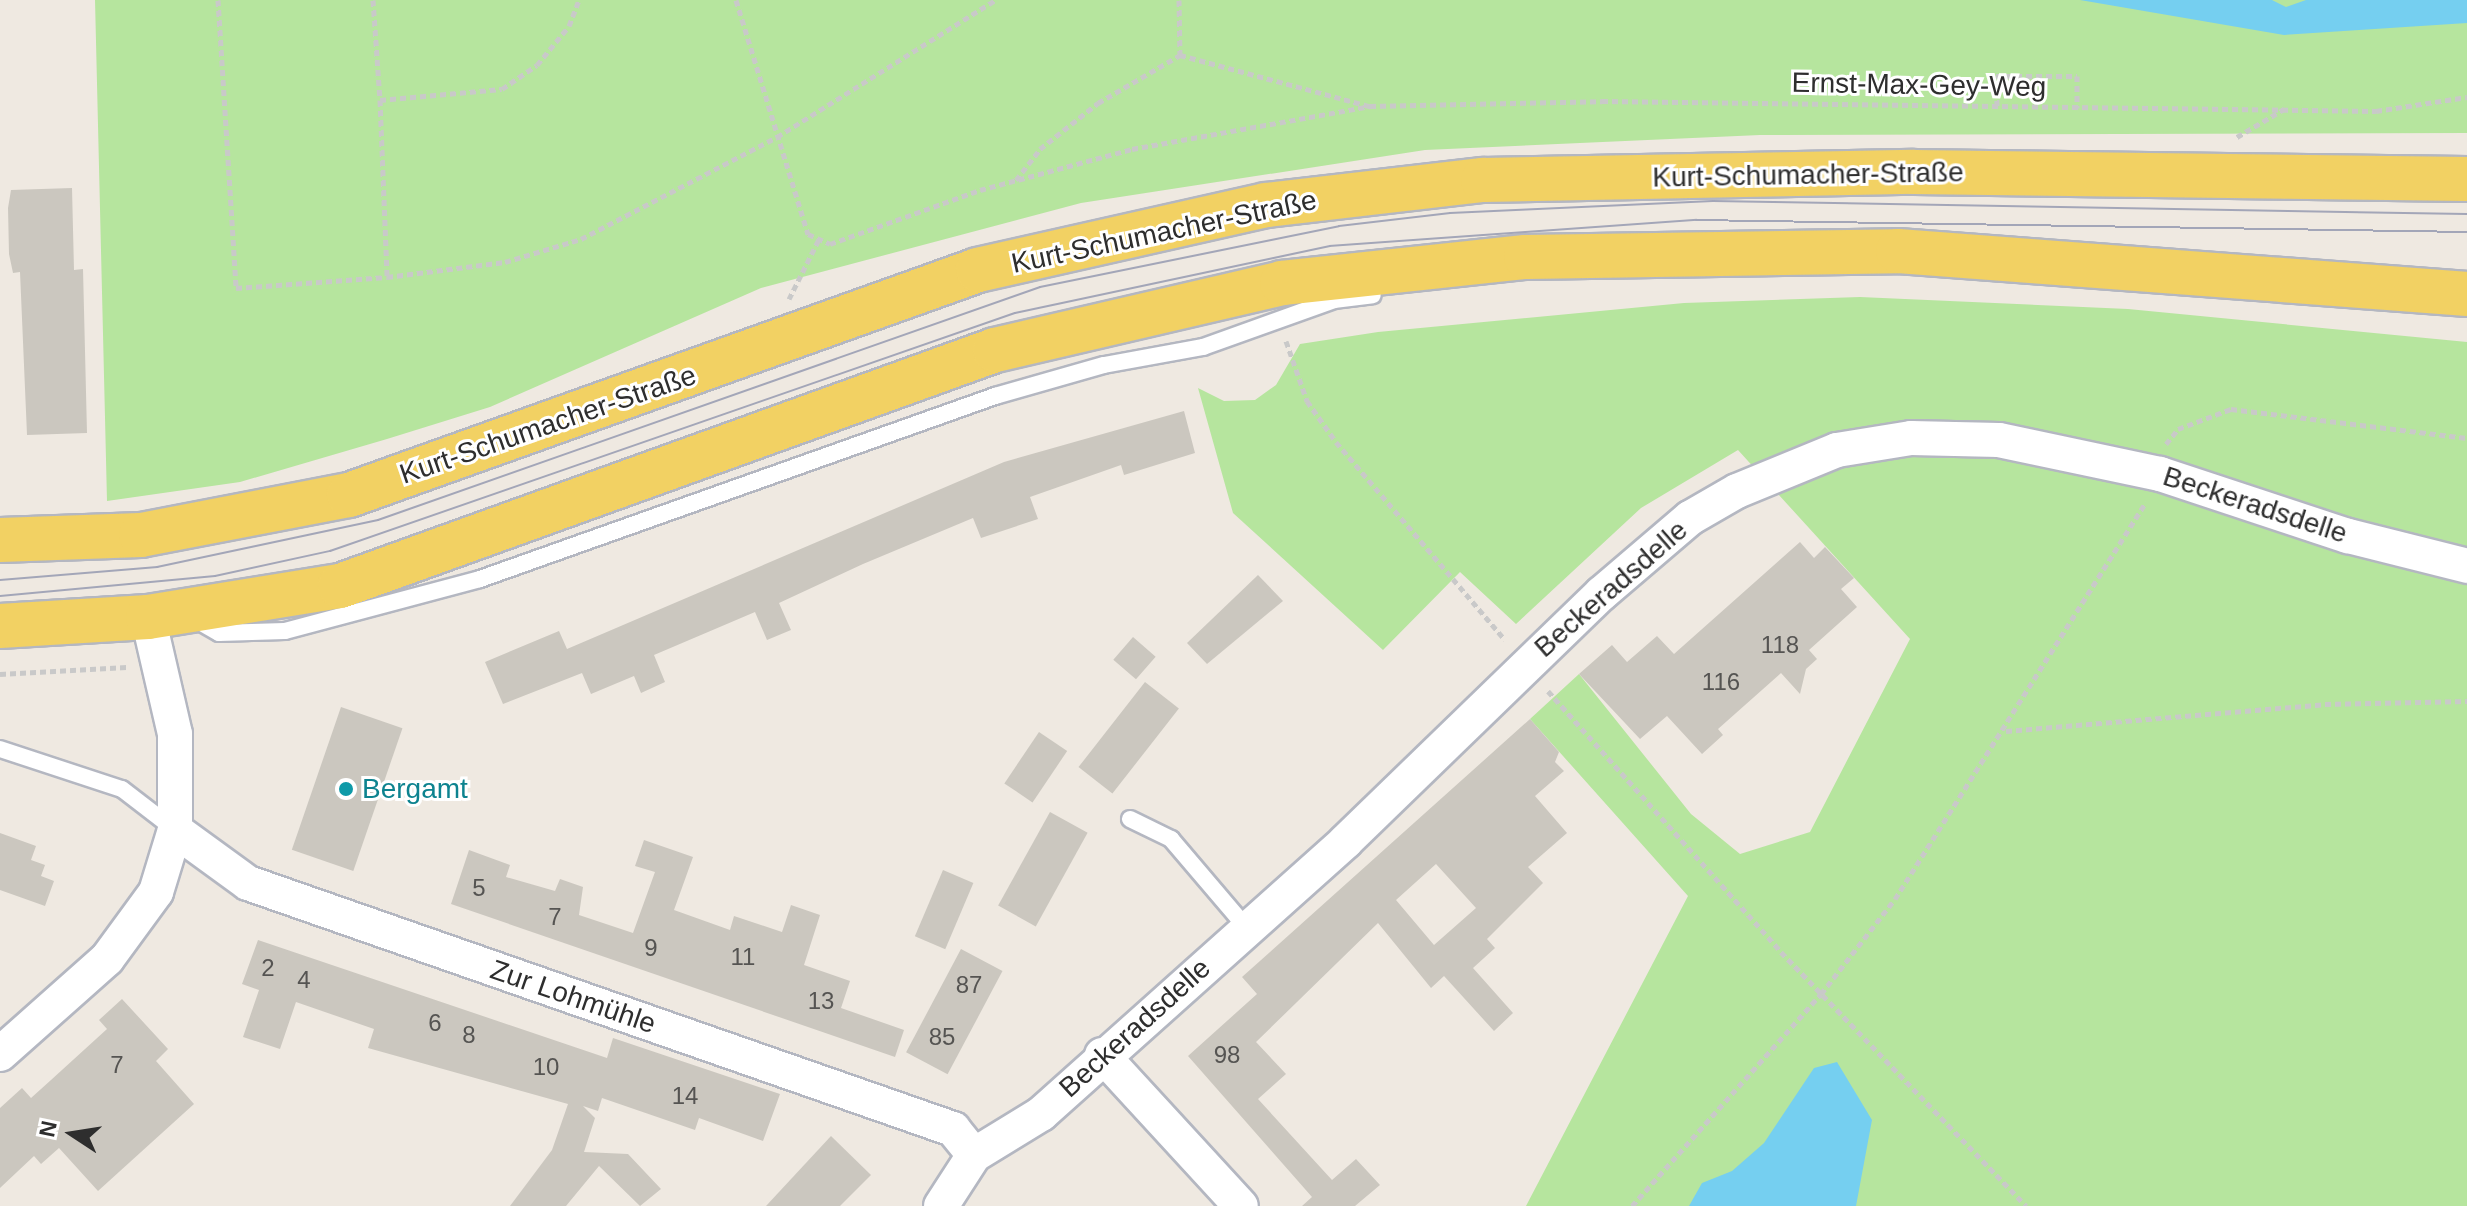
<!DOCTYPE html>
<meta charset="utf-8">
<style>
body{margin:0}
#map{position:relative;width:2467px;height:1206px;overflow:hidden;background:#efe9e1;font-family:Arial,sans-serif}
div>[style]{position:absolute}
.green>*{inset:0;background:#b6e59e}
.water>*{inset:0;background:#75cff0}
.building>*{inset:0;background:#cbc7bf;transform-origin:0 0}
.path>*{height:5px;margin-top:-2.5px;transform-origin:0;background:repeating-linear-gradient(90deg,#c9c9c9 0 6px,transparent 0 10px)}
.roads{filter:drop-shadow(2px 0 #b4b7c1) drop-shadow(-2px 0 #b4b7c1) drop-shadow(0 2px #b4b7c1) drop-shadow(0 -2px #b4b7c1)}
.service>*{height:16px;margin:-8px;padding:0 8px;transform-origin:8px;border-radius:8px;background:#fff}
.minor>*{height:34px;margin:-17px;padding:0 17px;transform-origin:17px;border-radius:17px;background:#fff}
.primary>*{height:44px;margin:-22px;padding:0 22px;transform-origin:22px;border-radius:22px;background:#f2d163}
.tram>*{height:2px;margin:-1px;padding:0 1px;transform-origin:1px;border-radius:1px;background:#a3a6b8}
.dots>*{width:22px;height:22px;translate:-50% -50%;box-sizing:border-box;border:4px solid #fff;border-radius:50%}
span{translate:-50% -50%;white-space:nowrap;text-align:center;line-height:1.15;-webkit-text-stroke:6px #fff;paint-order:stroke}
.number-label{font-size:24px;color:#555452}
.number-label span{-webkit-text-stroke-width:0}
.street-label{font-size:28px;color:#2e2e2e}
.culture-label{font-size:28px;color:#0d838f}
.left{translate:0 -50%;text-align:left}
.north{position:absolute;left:32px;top:1094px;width:80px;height:80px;-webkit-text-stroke:6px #fff;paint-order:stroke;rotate:282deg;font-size:22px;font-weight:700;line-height:32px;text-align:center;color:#2e2e2e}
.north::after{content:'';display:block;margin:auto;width:28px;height:36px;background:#2e2e2e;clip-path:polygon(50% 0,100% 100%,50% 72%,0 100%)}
</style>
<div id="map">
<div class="green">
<i style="clip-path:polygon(95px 0,2467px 0,2467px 133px,1760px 135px,1425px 150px,1081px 203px,761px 288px,490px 407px,387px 439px,240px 482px,107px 501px)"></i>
<i style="clip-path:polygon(1860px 297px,2128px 309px,2467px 342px,2467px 1206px,1526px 1206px,1688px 896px,1530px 719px,1579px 674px,1691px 814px,1740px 854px,1810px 832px,1910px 639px,1738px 450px,1641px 508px,1516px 624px,1460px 572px,1383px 650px,1233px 513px,1198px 388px,1224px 401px,1255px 400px,1276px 385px,1300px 344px,1378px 332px,1684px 303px)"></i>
</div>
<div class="water">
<i style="clip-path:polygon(2080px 0,2272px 0,2286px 7px,2306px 0,2467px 0,2467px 23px,2284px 35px)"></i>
<i style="clip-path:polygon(1837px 1062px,1872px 1120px,1856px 1206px,1689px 1206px,1702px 1183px,1732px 1171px,1764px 1143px,1814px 1068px)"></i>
</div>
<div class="building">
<i style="clip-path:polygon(72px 188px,74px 270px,83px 269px,87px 433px,27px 435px,20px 272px,13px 273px,9px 254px,8px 208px,11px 190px)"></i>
<i style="clip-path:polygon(1184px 411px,1195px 453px,1124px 475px,1121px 465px,1030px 497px,1038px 519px,981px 538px,973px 518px,863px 564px,779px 603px,791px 630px,767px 640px,755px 612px,654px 655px,665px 682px,641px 693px,634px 676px,591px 694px,582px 673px,503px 704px,485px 662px,559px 631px,567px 649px,1004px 462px)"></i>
<i style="clip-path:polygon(1800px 542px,1814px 558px,1825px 547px,1854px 578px,1841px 589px,1857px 607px,1809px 650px,1817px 659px,1806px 669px,1800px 694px,1781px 673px,1718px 729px,1723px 735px,1702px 754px,1667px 716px,1640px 739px,1579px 674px,1612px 645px,1627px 662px,1657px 636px,1674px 654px)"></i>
<i style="clip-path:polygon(1258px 575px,1283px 601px,1207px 664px,1187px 643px)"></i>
<i style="left:1133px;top:637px;width:30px;height:30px;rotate:41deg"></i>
<i style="left:1145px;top:682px;width:43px;height:108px;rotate:38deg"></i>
<i style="left:341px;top:707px;width:65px;height:151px;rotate:19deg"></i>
<i style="clip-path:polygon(evenodd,1530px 719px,1559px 752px,1555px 762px,1564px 771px,1535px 796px,1567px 833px,1528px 867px,1543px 883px,1487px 939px,1495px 948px,1473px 968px,1513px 1013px,1494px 1031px,1444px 976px,1431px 988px,1378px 923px,1256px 1042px,1286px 1074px,1258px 1099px,1332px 1180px,1356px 1159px,1380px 1185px,1355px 1206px,1302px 1206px,1312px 1197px,1188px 1056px,1257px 994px,1242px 977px,1530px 719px,1436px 864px,1476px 908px,1434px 945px,1396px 900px,1436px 864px)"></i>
<i style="left:1039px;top:732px;width:34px;height:62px;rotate:34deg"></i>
<i style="left:1050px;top:812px;width:43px;height:107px;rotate:29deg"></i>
<i style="clip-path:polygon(0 833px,36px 846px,31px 860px,45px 865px,41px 876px,54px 881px,45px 906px,0 890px)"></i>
<i style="clip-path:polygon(644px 840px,693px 857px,674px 910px,730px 930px,734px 916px,782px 932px,791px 905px,820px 915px,804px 965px,850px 981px,841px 1008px,904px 1030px,895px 1057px,451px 904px,469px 850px,510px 865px,506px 877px,555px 891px,560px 879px,583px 887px,579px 915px,633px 933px,655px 872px,635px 866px)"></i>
<i style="left:943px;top:870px;width:33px;height:72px;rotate:23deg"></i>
<i style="clip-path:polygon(258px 940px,607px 1058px,613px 1038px,780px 1094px,763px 1141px,699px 1118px,695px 1130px,602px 1098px,598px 1111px,583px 1106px,595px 1118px,584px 1152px,628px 1154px,661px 1189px,640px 1206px,599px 1166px,566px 1206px,510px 1206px,552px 1150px,568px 1104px,368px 1048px,374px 1029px,296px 1002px,280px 1049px,243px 1037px,259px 990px,242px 984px)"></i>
<i style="left:961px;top:949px;width:47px;height:117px;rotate:28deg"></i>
<i style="clip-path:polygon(122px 999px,168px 1049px,156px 1061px,194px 1104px,98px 1191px,59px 1148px,41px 1164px,34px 1156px,0 1188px,0 1108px,22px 1088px,31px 1098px,51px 1080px,107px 1029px,99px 1020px)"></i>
<i style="clip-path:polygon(831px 1136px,871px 1175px,840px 1206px,766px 1206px)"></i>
</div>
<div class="path">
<i style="left:218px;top:0;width:289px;rotate:86.4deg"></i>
<i style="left:236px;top:288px;width:151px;rotate:-4.2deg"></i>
<i style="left:373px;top:0;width:100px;rotate:86deg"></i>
<i style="left:380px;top:100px;width:122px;rotate:-5.2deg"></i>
<i style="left:502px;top:89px;width:42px;rotate:-34.4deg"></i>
<i style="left:537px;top:65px;width:50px;rotate:-50.6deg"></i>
<i style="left:569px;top:26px;width:28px;rotate:-69deg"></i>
<i style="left:736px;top:0;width:245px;rotate:72.9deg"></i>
<i style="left:808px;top:234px;width:24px;rotate:24deg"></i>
<i style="left:830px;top:244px;width:159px;rotate:-19.8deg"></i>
<i style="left:980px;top:190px;width:157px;rotate:-15.1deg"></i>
<i style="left:1132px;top:149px;width:242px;rotate:-10.2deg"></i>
<i style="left:1370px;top:106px;width:232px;rotate:-1.2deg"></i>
<i style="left:1602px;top:101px;width:774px;rotate:0.74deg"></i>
<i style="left:2376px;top:111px;width:92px;rotate:-8.7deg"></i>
<i style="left:1179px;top:0;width:55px;rotate:89deg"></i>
<i style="left:1180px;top:55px;width:196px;rotate:15.1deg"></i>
<i style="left:380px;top:100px;width:177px;rotate:87.7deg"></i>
<i style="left:387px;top:277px;width:119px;rotate:-7.2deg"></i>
<i style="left:505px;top:262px;width:79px;rotate:-16.8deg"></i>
<i style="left:581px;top:239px;width:221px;rotate:-27.5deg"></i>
<i style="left:777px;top:137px;width:257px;rotate:-32.1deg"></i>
<i style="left:1997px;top:106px;width:30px;rotate:-92deg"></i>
<i style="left:1996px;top:76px;width:81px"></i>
<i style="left:2077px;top:76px;width:32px;rotate:90deg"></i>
<i style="left:2237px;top:137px;width:55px;rotate:-30.8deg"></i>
<i style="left:1016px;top:180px;width:39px;rotate:-52deg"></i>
<i style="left:1040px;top:149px;width:74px;rotate:-38.4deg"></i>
<i style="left:1098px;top:103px;width:95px;rotate:-30.3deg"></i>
<i style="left:789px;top:299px;width:67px;rotate:-63.4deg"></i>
<i style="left:1286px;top:341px;width:64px;rotate:70.7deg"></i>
<i style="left:1307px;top:401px;width:50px;rotate:54.7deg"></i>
<i style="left:1336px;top:442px;width:260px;rotate:49.5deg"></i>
<i style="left:2166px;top:444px;width:19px;rotate:-51deg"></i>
<i style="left:2178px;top:429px;width:57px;rotate:-20.7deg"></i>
<i style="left:2231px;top:409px;width:238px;rotate:7deg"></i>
<i style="left:0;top:674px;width:127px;rotate:-3.2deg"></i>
<i style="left:1548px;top:691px;width:350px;rotate:48.2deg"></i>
<i style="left:1781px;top:952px;width:353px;rotate:46deg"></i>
<i style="left:2006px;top:731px;width:320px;rotate:-4.8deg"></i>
<i style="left:2325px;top:704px;width:142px;rotate:-1.2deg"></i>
<i style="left:1632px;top:1206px;width:284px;rotate:-48.3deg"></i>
<i style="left:1821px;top:994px;width:120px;rotate:-52.1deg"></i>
<i style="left:1895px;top:899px;width:470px;rotate:-57.7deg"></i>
</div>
<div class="roads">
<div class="service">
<i style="left:193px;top:618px;width:30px;rotate:30deg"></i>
<i style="left:219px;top:633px;width:66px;rotate:-1.7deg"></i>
<i style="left:285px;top:631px;width:202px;rotate:-14.9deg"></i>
<i style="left:480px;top:579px;width:547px;rotate:-19.56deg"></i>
<i style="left:995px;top:396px;width:113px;rotate:-15.9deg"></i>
<i style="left:1104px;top:365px;width:101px;rotate:-10.3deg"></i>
<i style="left:1203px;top:347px;width:139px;rotate:-19.7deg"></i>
<i style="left:1334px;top:300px;width:39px;rotate:-7deg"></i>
<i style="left:0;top:749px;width:128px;rotate:18.2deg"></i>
<i style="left:122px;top:789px;width:66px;rotate:37.6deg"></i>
<i style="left:1130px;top:819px;width:46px;rotate:26deg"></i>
<i style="left:1171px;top:839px;width:116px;rotate:49.6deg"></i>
</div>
<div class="minor">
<i style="left:175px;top:830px;width:90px;rotate:36deg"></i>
<i style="left:248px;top:883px;width:747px;rotate:19.24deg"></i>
<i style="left:953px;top:1129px;width:33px;rotate:51deg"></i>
<i style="left:0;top:1054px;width:143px;rotate:-41.6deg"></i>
<i style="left:107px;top:959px;width:83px;rotate:-53.8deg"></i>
<i style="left:156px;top:892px;width:65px;rotate:-73deg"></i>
<i style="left:175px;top:830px;width:96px;rotate:-90deg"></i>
<i style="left:175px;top:734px;width:120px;rotate:-103deg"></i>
<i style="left:1102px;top:1055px;width:205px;rotate:47.4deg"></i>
<i style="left:941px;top:1206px;width:61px;rotate:-57.1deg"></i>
<i style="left:974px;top:1155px;width:79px;rotate:-31.5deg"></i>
<i style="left:1041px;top:1114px;width:409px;rotate:-41.8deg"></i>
<i style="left:1346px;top:841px;width:355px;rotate:-44.1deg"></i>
<i style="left:1601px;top:594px;width:117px;rotate:-40.5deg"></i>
<i style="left:1690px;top:518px;width:54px;rotate:-29.9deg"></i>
<i style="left:1737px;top:491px;width:108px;rotate:-22.3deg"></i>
<i style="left:1837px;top:450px;width:75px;rotate:-9.2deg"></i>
<i style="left:1911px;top:438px;width:88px;rotate:1.3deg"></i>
<i style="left:1999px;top:440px;width:165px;rotate:11.9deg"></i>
<i style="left:2160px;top:474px;width:198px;rotate:18.3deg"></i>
<i style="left:2348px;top:536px;width:123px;rotate:14.1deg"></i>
</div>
<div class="primary">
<i style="left:0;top:540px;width:141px;rotate:-2deg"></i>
<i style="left:141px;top:535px;width:212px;rotate:-10.9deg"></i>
<i style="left:349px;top:495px;width:668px;rotate:-19.68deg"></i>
<i style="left:978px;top:270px;width:295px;rotate:-12.7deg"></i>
<i style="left:1266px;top:205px;width:218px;rotate:-6.6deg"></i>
<i style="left:1483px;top:180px;width:431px;rotate:-1.1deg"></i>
<i style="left:1914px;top:172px;width:553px;rotate:0.73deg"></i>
<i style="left:0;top:626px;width:148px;rotate:-3.5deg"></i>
<i style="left:148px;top:617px;width:194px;rotate:-9.2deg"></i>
<i style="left:340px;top:586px;width:696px;rotate:-19.81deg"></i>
<i style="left:995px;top:350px;width:295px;rotate:-13.1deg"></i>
<i style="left:1282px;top:283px;width:245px;rotate:-6.1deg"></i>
<i style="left:1526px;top:257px;width:372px;rotate:-0.9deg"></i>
<i style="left:1898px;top:251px;width:571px;rotate:4.32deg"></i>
</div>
</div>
<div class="tram">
<i style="left:0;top:580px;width:158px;rotate:-4.7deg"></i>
<i style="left:157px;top:567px;width:226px;rotate:-12deg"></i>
<i style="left:378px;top:520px;width:702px;rotate:-19.39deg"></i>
<i style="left:1040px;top:287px;width:305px;rotate:-11.5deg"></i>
<i style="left:1339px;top:226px;width:112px;rotate:-6.7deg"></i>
<i style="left:1450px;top:213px;width:263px;rotate:-2.6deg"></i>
<i style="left:1713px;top:201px;width:754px;rotate:0.99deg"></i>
<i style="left:0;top:596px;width:216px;rotate:-5.3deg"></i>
<i style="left:215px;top:576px;width:118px;rotate:-12.3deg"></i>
<i style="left:330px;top:551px;width:725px;rotate:-19.16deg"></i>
<i style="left:1015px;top:313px;width:322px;rotate:-12deg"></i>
<i style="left:1330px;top:246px;width:367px;rotate:-4.1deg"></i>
<i style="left:1696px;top:220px;width:771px;rotate:0.89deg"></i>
</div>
<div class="dots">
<i style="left:346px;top:789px;background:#0f9aa8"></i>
</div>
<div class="number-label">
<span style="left:1780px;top:645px">118</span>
<span style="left:1721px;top:682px">116</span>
<span style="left:479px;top:888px">5</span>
<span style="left:555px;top:917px">7</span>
<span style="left:651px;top:948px">9</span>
<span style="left:743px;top:957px">11</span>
<span style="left:268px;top:968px">2</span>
<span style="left:304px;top:980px">4</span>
<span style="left:969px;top:985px">87</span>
<span style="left:821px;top:1001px">13</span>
<span style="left:435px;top:1023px">6</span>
<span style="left:469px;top:1035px">8</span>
<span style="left:942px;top:1037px">85</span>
<span style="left:1227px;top:1055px">98</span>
<span style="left:117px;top:1065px">7</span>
<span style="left:546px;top:1067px">10</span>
<span style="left:685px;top:1096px">14</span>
</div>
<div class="street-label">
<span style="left:1919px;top:85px;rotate:1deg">Ernst-Max-Gey-Weg</span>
<span style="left:1808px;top:175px;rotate:-1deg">Kurt-Schumacher-Straße</span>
<span style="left:1164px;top:232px;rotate:-12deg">Kurt-Schumacher-Straße</span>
<span style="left:548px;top:425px;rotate:-19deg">Kurt-Schumacher-Straße</span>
<span style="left:2255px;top:505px;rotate:18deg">Beckeradsdelle</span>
<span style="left:1611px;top:589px;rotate:-41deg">Beckeradsdelle</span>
<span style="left:573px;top:997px;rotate:19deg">Zur Lohmühle</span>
<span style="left:1135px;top:1028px;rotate:-42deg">Beckeradsdelle</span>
</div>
<div class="culture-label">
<span class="left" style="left:362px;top:789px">Bergamt</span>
</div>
<div class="north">N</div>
</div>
